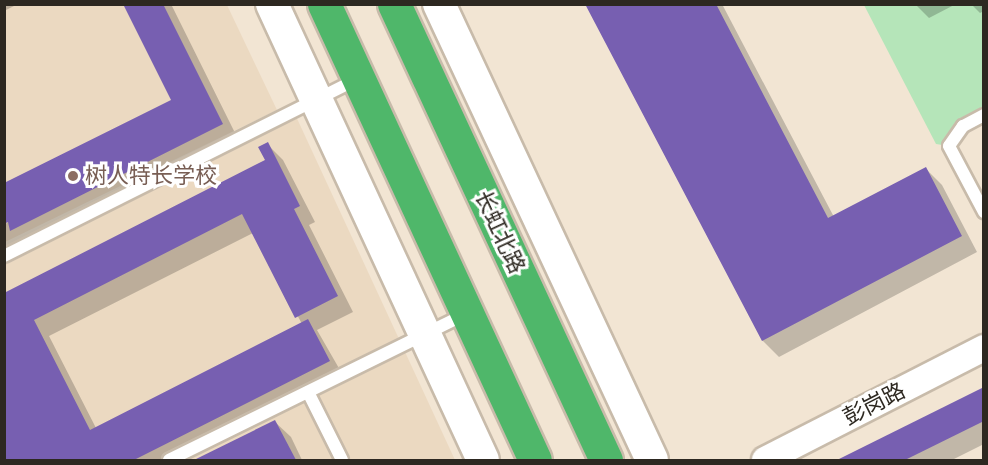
<!DOCTYPE html>
<meta charset="utf-8">
<style>
body{margin:0}
#map{position:relative;width:988px;height:465px;overflow:hidden;background:#f2e5d3;font-family:Jost,"Noto Sans SC",sans-serif}
div>[style]{position:absolute}
.built>*{inset:0;background:#ebd9c1}
.green>*{inset:0;background:#b5e5b9}
.shadow>*{inset:0;background:#0003}
.building>*{inset:0;background:#775fb1}
.roads{filter:drop-shadow(2px 0 #c8bbaa) drop-shadow(-2px 0 #c8bbaa) drop-shadow(0 2px #c8bbaa) drop-shadow(0 -2px #c8bbaa)}
.service>*{height:12px;margin:-6px;padding:0 6px;transform-origin:6px;border-radius:6px;background:#fff}
.minor>*{height:26px;margin:-13px;padding:0 13px;transform-origin:13px;border-radius:13px;background:#fff}
.tertiary>*{height:32px;margin:-16px;padding:0 16px;transform-origin:16px;border-radius:16px;background:#fff}
.trunk>*{height:33px;margin:-16.5px;padding:0 16.5px;transform-origin:16.5px;border-radius:16.5px;background:#4fb76a}
.dots>*{width:16px;height:16px;translate:-50% -50%;box-sizing:border-box;border:3px solid #fff;border-radius:50%}
span{translate:-50% -50%;white-space:nowrap;text-align:center;line-height:1.15;-webkit-text-stroke:6px #fff;paint-order:stroke}
.education-label{font-size:22px;color:#785e54}
.left{translate:0 -50%;text-align:left}
.street-label{font-size:22px;color:#2d2821}
.frame{position:absolute;inset:0;border:6px solid #2d2821;pointer-events:none}
</style>
<div id="map">
<div class="built">
<i style="clip-path:polygon(5px 5px,227px 5px,277px 110px,5px 242px)"></i>
<i style="clip-path:polygon(294px 112px,455px 460px,5px 460px,5px 256px)"></i>
</div>
<div class="green">
<i style="clip-path:polygon(864px 5px,983px 5px,983px 115px,949px 146px,936px 144px)"></i>
</div>
<div class="shadow">
<i style="clip-path:polygon(4px 4px,18px 4px,4px 11px)"></i>
<i style="clip-path:polygon(124px 4px,171px 4px,240px 143px,4px 251px,4px 225px,173px 101px)"></i>
<i style="clip-path:polygon(586px 4px,722px 4px,834px 217px,926px 169px,942px 185px,977px 252px,779px 357px,763px 341px)"></i>
<i style="clip-path:polygon(915px 4px,956px 4px,929px 18px)"></i>
<i style="clip-path:polygon(971px 4px,984px 4px,984px 11px,980px 13px)"></i>
<i style="clip-path:polygon(evenodd,267px 144px,283px 160px,315px 222px,309px 225px,353px 312px,317px 330px,344px 377px,181px 460px,4px 460px,4px 294px,267px 160px,267px 144px,253px 233px,302px 324px,96px 428px,49px 336px,253px 233px)"></i>
<i style="clip-path:polygon(984px 389px,984px 444px,952px 460px,840px 460px)"></i>
<i style="clip-path:polygon(275px 422px,291px 437px,302px 460px,198px 460px)"></i>
</div>
<div class="building">
<i style="clip-path:polygon(123px 4px,163px 4px,223px 124px,10px 231px,8px 222px,4px 224px,4px 183px,171px 100px)"></i>
<i style="clip-path:polygon(585px 4px,716px 4px,828px 218px,926px 167px,962px 236px,762px 341px)"></i>
<i style="clip-path:polygon(268px 142px,300px 206px,294px 209px,338px 296px,295px 318px,242px 214px,34px 320px,90px 430px,308px 319px,330px 361px,134px 460px,4px 460px,4px 293px,265px 160px,258px 147px)"></i>
<i style="clip-path:polygon(984px 387px,984px 421px,905px 460px,837px 460px)"></i>
<i style="clip-path:polygon(275px 420px,296px 460px,194px 460px)"></i>
</div>
<div class="roads">
<div class="service">
<i style="left:984px;top:115px;width:24px;rotate:152deg"></i>
<i style="left:963px;top:126px;width:24px;rotate:125deg"></i>
<i style="left:949px;top:146px;width:75px;rotate:62.1deg"></i>
<i style="left:4px;top:256px;width:396px;rotate:-26.6deg"></i>
<i style="left:308px;top:392px;width:76px;rotate:63.4deg"></i>
<i style="left:169px;top:460px;width:331px;rotate:-26.2deg"></i>
</div>
<div class="minor">
<i style="left:765px;top:460px;width:246px;rotate:-27.1deg"></i>
</div>
<div class="tertiary">
<i style="left:272px;top:4px;width:502px;rotate:65.17deg"></i>
<i style="left:439px;top:4px;width:503px;rotate:64.96deg"></i>
</div>
<div class="trunk">
<i style="left:324px;top:4px;width:502px;rotate:65.17deg"></i>
<i style="left:394px;top:4px;width:503px;rotate:65.07deg"></i>
</div>
</div>
<div class="dots">
<i style="left:73px;top:176px;background:#8d6e63"></i>
</div>
<div class="education-label">
<span class="left" style="left:85px;top:176px">树人特长学校</span>
</div>
<div class="street-label">
<span style="left:500px;top:232px;rotate:65deg">长虹北路</span>
<span style="left:874px;top:404px;rotate:-27deg">彭岗路</span>
</div>
<div class="frame"></div>
</div>
